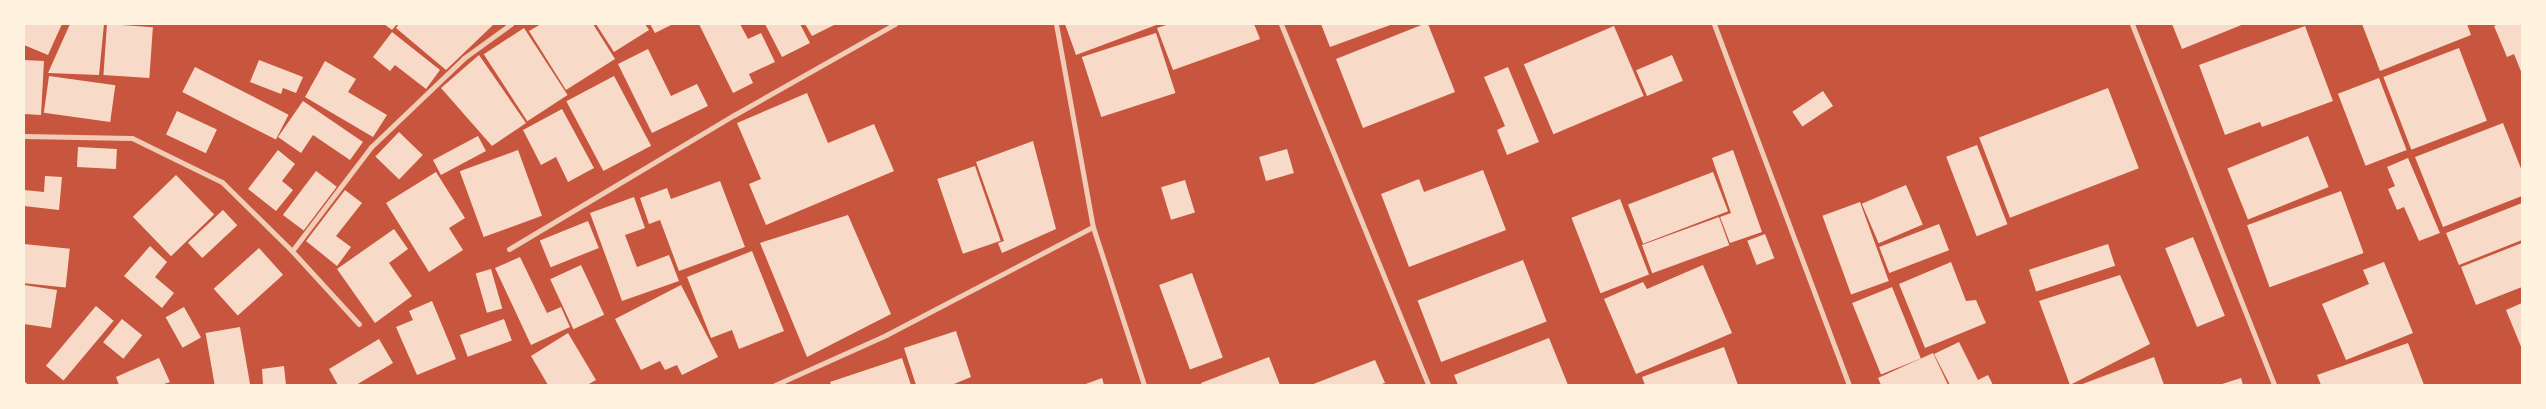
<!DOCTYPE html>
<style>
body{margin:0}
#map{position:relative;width:2546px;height:409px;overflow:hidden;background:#c8553d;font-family:Lato,sans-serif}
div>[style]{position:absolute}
.building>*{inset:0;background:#f7dbc8;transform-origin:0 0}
.minor>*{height:5px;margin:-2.5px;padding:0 2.5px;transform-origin:2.5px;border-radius:2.5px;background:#f1ccb7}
span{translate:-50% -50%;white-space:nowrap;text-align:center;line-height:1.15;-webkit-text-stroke:4.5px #fff3e0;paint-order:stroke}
.frame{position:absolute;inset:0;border:25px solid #fff3e0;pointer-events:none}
</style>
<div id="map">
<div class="building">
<i style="clip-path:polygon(24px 24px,62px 24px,48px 55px,24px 45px)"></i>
<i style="clip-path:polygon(70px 24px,104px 24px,99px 75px,48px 73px)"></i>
<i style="left:107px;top:24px;width:46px;height:51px;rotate:4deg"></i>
<i style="clip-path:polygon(384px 24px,397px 24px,392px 30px)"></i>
<i style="clip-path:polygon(399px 24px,494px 24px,446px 70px,396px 28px)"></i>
<i style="clip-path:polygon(541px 24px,593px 24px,615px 59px,566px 90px,529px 31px)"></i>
<i style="clip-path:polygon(596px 24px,645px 24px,649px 30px,614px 52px)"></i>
<i style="clip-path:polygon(650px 24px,673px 24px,655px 33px)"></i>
<i style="clip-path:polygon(699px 24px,740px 24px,748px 39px,761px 33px,775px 62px,749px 74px,753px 83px,733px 93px)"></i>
<i style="clip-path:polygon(765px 24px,800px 24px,810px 43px,782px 57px)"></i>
<i style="clip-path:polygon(805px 24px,836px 24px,812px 36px)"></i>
<i style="clip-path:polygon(1065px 24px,1159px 24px,1076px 55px)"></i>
<i style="clip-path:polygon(1169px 24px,1254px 24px,1260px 39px,1173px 70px,1157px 28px)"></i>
<i style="clip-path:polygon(1321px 24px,1393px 24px,1330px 47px)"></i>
<i style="clip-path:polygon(1424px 24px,1428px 24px,1455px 92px,1363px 128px,1336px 59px)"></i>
<i style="clip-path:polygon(2172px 24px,2244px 24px,2182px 49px)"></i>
<i style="clip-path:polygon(2362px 24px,2467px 24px,2471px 35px,2380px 71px)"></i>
<i style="clip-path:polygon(2499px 24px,2522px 24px,2522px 74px,2514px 54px,2507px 57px,2494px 26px)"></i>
<i style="left:1614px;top:26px;width:76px;height:98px;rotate:67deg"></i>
<i style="clip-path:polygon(2305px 26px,2333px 101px,2262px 127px,2260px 122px,2225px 135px,2199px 65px)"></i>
<i style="left:524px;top:28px;width:80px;height:48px;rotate:57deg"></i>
<i style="clip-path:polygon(392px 32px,440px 70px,426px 89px,395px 65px,390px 71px,373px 57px)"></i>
<i style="left:1156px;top:33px;width:63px;height:78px;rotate:72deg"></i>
<i style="left:2459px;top:48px;width:78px;height:81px;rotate:69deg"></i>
<i style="clip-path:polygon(648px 49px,671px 96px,697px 84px,708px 106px,652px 133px,618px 64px)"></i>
<i style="clip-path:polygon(479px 55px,526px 123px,492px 146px,441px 88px)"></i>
<i style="left:1672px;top:55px;width:28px;height:39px;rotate:67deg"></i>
<i style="clip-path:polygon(24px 60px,44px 61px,41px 115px,24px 114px)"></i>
<i style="clip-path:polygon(259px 60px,303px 77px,296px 93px,283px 88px,281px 94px,250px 82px)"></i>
<i style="clip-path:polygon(325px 61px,356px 79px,348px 92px,387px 115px,373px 137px,305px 97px)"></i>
<i style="left:195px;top:67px;width:105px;height:28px;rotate:27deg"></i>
<i style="clip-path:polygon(1508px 67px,1539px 142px,1507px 155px,1497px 130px,1505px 126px,1484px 77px)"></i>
<i style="left:49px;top:76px;width:67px;height:37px;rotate:8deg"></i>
<i style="left:614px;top:76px;width:79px;height:54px;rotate:62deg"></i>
<i style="left:2379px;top:78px;width:77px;height:44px;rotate:69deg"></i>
<i style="left:2108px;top:88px;width:86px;height:138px;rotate:69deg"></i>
<i style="left:1823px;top:91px;width:18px;height:37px;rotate:56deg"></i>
<i style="clip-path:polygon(807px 93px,828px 143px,874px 124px,894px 171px,766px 225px,749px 184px,761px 179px,737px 123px)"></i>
<i style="clip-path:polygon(303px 101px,363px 142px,350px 160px,313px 135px,301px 153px,278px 137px)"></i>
<i style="clip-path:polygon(562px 109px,594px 168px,568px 182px,556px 157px,541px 165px,523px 130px)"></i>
<i style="left:177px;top:111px;width:44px;height:26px;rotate:25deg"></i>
<i style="clip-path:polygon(2503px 123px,2522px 171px,2522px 196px,2443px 227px,2415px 157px)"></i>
<i style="left:399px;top:132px;width:33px;height:34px;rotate:44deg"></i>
<i style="left:478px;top:136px;width:17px;height:51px;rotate:62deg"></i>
<i style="left:2308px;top:136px;width:55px;height:87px;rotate:68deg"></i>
<i style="clip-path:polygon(1033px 141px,1056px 229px,1002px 253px,998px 243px,1004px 241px,976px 162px)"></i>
<i style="left:1977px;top:145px;width:85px;height:33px;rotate:69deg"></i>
<i style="left:78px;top:147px;width:39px;height:20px;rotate:3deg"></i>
<i style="left:1287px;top:149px;width:25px;height:29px;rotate:74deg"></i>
<i style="clip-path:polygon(278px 150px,295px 164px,282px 181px,293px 190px,276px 211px,248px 189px)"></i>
<i style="left:518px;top:150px;width:70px;height:62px;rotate:70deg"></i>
<i style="clip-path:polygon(1733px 150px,1762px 232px,1730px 243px,1720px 217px,1731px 213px,1712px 158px)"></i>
<i style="clip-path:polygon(2408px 158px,2440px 233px,2419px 241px,2404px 207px,2397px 210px,2388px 189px,2395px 186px,2387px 167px)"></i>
<i style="left:975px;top:166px;width:79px;height:40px;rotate:71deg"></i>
<i style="clip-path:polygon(1483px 170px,1506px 230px,1409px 267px,1381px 194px,1419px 179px,1424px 192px)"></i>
<i style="left:316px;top:171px;width:26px;height:55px;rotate:37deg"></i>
<i style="clip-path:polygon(436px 172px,465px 218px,449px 228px,463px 250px,429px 272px,386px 203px)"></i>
<i style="left:1713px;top:172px;width:42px;height:91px;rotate:69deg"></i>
<i style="left:176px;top:175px;width:55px;height:60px;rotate:46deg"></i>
<i style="clip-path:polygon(45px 176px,62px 177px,59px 210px,24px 206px,24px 190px,44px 192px)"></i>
<i style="left:1185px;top:180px;width:34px;height:25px;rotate:73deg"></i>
<i style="clip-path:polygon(720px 181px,745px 247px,679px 271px,660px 220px,649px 224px,640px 198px,667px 188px,671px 199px)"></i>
<i style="left:1906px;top:185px;width:43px;height:48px;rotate:67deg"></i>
<i style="clip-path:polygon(345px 190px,362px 203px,336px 236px,351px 247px,337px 266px,306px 241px)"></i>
<i style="left:2341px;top:191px;width:66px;height:100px;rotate:70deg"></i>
<i style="clip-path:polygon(634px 197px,645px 228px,625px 235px,637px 267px,669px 255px,679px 281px,622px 301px,590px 213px)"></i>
<i style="left:1620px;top:199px;width:81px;height:52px;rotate:69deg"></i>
<i style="left:1860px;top:202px;width:84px;height:40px;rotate:70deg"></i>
<i style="clip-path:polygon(2522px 203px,2522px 240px,2459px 265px,2446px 233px)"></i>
<i style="left:223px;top:210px;width:21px;height:48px;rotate:47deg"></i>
<i style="clip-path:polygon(848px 215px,891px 314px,807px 357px,760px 243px)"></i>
<i style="left:1719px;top:217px;width:30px;height:82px;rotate:70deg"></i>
<i style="left:588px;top:221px;width:29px;height:52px;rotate:68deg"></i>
<i style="left:1939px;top:224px;width:28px;height:64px;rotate:69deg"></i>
<i style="clip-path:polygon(394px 229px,408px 249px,389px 263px,412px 296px,375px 323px,337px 269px)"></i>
<i style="left:1765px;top:234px;width:26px;height:19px;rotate:69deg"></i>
<i style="left:2193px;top:237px;width:85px;height:30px;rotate:68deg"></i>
<i style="clip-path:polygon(2522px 243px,2522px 287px,2476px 305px,2461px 267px)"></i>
<i style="left:24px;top:244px;width:46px;height:39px;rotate:6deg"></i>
<i style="left:2108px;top:244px;width:23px;height:83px;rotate:72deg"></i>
<i style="clip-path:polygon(150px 246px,167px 262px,155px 277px,174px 293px,162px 308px,124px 276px)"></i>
<i style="left:259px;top:248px;width:36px;height:61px;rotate:48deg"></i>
<i style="clip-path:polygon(752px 251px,784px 331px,739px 349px,732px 330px,711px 338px,687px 277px)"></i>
<i style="clip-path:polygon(520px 257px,547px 313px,561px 307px,570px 327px,531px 345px,495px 268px)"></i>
<i style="left:1523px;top:260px;width:66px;height:113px;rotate:69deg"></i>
<i style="clip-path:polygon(1951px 262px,1966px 301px,1976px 300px,1986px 323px,1925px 348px,1899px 284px)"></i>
<i style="clip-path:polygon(2384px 262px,2413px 333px,2346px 360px,2322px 304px,2369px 284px,2363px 270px)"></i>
<i style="left:581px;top:265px;width:55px;height:34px;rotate:65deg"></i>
<i style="clip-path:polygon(1703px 265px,1732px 333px,1636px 374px,1604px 299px,1643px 282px,1647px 289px)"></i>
<i style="left:491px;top:269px;width:41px;height:16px;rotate:74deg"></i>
<i style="left:1192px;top:273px;width:90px;height:35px;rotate:70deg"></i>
<i style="clip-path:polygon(2120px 275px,2150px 344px,2070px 385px,2039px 301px)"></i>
<i style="clip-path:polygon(24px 285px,57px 290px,51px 328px,24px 324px)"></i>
<i style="clip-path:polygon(681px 285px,718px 357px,682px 375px,677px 365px,665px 370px,660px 361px,641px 370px,615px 319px)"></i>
<i style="left:1892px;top:287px;width:77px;height:43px;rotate:68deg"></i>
<i style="clip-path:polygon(432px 301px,456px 359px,417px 375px,396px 327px,413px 320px,409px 311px)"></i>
<i style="clip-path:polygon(2522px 303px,2522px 349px,2506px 310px)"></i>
<i style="left:96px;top:306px;width:23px;height:78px;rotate:40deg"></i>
<i style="left:184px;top:307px;width:35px;height:21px;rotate:61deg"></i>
<i style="left:122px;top:319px;width:26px;height:30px;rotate:39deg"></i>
<i style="left:504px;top:319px;width:23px;height:47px;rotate:70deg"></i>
<i style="left:240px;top:327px;width:59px;height:35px;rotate:80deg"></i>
<i style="clip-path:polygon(956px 331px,971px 377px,954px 384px,955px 385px,916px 385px,904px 348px)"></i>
<i style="clip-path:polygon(568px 333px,596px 380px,587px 385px,548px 385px,531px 356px)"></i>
<i style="clip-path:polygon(1549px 338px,1568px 385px,1458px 385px,1454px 375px)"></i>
<i style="clip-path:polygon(379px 339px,393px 363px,356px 385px,338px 385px,329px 369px)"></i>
<i style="clip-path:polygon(1959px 342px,1978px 380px,1988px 375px,1993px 385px,1950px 385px,1934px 354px)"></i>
<i style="clip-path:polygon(2408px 343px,2424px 385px,2321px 385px,2317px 375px)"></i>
<i style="clip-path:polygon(1724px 347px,1738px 385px,1645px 385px,1642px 377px)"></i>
<i style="clip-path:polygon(1933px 353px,1948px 385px,1881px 385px,1878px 378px)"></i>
<i style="clip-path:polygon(1269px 357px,1280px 385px,1202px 385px,1201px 383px)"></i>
<i style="clip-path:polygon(2154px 357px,2164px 385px,2080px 385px)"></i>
<i style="clip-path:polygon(159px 358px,170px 382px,161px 385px,119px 385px,116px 377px)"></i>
<i style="clip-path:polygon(902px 358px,911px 385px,831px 385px,830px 382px)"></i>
<i style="clip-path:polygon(1375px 360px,1385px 383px,1378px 385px,1311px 385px)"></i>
<i style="clip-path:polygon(284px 366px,286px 385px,263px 385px,262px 369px)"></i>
<i style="clip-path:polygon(1102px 378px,1104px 385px,1083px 385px)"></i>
<i style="clip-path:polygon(2241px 378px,2243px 385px,2219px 385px)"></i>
</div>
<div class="minor">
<i style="left:1056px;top:24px;width:206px;rotate:79.7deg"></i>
<i style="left:1093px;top:227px;width:166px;rotate:72.1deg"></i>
<i style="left:1281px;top:24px;width:390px;rotate:67.8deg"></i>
<i style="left:1714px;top:24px;width:385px;rotate:69.5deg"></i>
<i style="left:2132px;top:24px;width:388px;rotate:68.5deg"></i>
<i style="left:24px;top:136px;width:108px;rotate:1.1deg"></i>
<i style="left:132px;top:138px;width:100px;rotate:26.1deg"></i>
<i style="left:222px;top:182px;width:98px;rotate:44.6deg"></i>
<i style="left:292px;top:251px;width:99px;rotate:47.5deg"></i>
<i style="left:509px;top:249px;width:262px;rotate:-30.8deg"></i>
<i style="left:734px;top:115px;width:185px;rotate:-29.5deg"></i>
<i style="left:292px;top:251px;width:131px;rotate:-52.8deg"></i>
<i style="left:371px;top:147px;width:129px;rotate:-43.7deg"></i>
<i style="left:464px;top:58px;width:58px;rotate:-35.9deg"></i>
<i style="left:24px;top:384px;width:1px;rotate:45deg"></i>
<i style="left:775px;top:385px;width:122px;rotate:-24.2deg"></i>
<i style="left:886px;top:335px;width:233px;rotate:-27.6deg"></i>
</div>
<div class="frame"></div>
</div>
